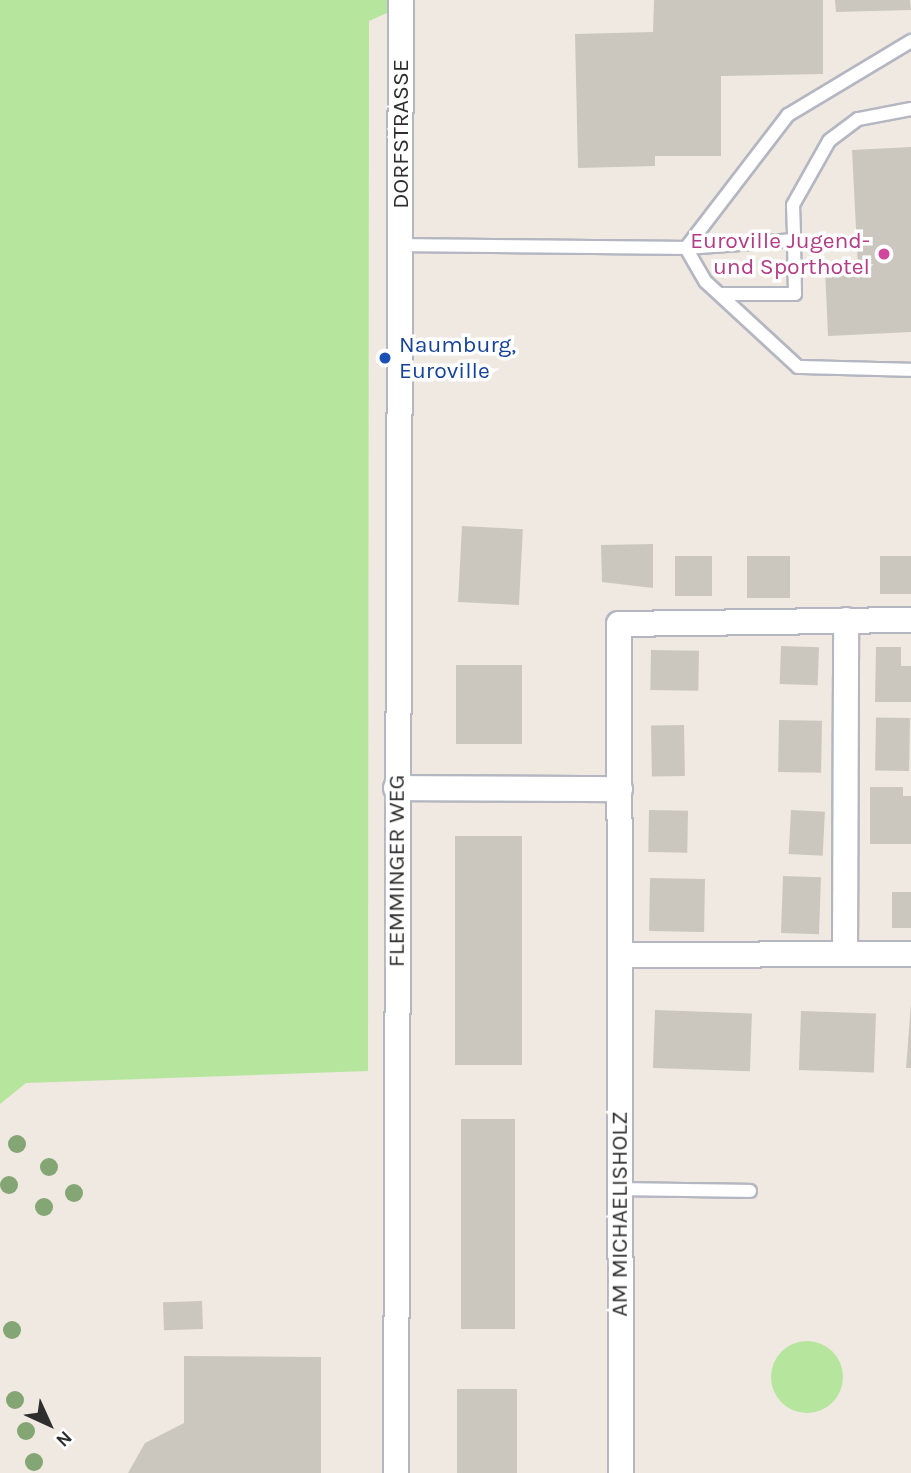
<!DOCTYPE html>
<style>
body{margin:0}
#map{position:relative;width:911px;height:1473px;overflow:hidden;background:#efe9e1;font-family:Karla,sans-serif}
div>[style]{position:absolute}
.green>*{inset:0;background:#b6e59e}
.round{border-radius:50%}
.building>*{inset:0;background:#cbc7bf;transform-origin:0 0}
.roads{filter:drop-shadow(2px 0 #b4b7c1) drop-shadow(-2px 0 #b4b7c1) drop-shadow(0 2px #b4b7c1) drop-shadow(0 -2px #b4b7c1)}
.service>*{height:12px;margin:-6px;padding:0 6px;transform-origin:6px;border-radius:6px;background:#fff}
.minor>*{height:24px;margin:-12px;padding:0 12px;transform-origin:12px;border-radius:12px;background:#fff}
.trees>*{width:18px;height:18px;margin:-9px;border-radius:50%;background:#84a574}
.dots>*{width:19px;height:19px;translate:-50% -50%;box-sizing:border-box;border:4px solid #fff;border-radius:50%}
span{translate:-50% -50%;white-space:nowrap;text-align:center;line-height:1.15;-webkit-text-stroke:7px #fff;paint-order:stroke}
.street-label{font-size:23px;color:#2e2e2e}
.hotel-label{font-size:23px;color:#b23c85}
.right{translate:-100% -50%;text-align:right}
.transit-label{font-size:23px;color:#164399}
.left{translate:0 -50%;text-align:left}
.north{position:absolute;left:14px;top:1389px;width:70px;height:70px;-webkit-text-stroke:5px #fff;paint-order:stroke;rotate:135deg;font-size:19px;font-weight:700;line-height:28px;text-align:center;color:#2e2e2e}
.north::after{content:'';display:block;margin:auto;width:24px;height:32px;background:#2e2e2e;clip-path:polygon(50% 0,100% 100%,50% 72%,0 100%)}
</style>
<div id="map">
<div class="green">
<i style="clip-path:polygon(0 0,416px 0,369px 21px,368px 1071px,26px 1083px,0 1104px)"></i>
<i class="round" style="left:771px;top:1341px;width:72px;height:72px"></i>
</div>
<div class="building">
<i style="clip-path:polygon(654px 0,823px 0,823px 74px,721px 76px,721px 156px,655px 156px,655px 166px,578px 168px,575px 34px,653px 32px)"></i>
<i style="clip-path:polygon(835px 0,910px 0,911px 10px,836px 12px)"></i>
<i style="clip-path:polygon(911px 147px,911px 332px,828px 336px,825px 269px,858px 268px,852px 150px)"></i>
<i style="left:462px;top:526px;width:61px;height:76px;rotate:3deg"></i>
<i style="clip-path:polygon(653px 544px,653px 588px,602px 582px,601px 545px)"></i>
<i style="left:675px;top:556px;width:37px;height:40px"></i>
<i style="left:790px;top:556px;width:42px;height:43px;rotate:90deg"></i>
<i style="left:880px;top:556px;width:31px;height:38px"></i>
<i style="left:781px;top:646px;width:38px;height:38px;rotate:2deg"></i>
<i style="clip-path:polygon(876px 647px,901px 647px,901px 666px,911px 666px,911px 702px,875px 702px)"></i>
<i style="left:651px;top:650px;width:48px;height:40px;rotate:1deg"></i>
<i style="left:456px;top:665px;width:66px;height:79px"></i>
<i style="left:910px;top:718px;width:53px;height:34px;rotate:91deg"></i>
<i style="left:779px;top:720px;width:43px;height:52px;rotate:1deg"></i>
<i style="left:684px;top:725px;width:51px;height:33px;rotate:89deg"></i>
<i style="clip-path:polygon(870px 787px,903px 787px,903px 796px,911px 796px,911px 844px,870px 844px)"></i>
<i style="left:649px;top:810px;width:39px;height:42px;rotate:1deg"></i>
<i style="left:791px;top:810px;width:34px;height:44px;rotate:3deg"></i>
<i style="left:455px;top:836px;width:67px;height:229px"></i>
<i style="left:783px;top:876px;width:38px;height:57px;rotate:2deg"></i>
<i style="left:650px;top:878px;width:55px;height:53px;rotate:1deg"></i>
<i style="left:892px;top:892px;width:19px;height:36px"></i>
<i style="clip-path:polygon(911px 1004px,911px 1068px,906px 1068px)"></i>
<i style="left:655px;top:1010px;width:97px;height:58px;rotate:2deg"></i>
<i style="left:801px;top:1011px;width:75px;height:59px;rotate:2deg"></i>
<i style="left:461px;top:1119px;width:54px;height:210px"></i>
<i style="left:202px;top:1301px;width:28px;height:39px;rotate:88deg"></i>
<i style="clip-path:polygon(184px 1356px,321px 1357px,321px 1473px,128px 1473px,145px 1443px,184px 1423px)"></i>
<i style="left:457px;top:1389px;width:60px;height:84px"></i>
</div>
<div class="roads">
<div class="service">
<i style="left:911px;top:109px;width:54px;rotate:169.3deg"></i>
<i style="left:858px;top:119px;width:36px;rotate:143deg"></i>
<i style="left:829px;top:141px;width:73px;rotate:119.4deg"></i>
<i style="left:793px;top:205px;width:35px;rotate:88deg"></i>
<i style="left:794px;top:240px;width:108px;rotate:175.8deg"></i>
<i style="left:686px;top:248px;width:39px;rotate:60deg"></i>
<i style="left:706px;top:282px;width:125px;rotate:42.7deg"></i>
<i style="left:798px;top:367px;width:113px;rotate:1.5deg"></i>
<i style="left:400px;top:245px;width:286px;rotate:0.6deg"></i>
<i style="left:686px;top:248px;width:168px;rotate:-52.5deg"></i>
<i style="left:788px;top:115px;width:144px;rotate:-31deg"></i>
<i style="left:721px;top:294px;width:74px"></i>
<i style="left:795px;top:294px;width:54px;rotate:-91.1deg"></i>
<i style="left:621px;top:1189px;width:129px;rotate:0.9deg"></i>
</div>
<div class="minor">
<i style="left:396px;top:788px;width:224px;rotate:0.3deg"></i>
<i style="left:845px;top:954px;width:334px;rotate:-89.8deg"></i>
<i style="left:620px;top:955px;width:291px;rotate:-0.2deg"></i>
<i style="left:396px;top:1473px;width:1473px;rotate:-89.81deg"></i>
<i style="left:621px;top:1473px;width:849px;rotate:-90.13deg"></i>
<i style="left:619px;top:624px;width:292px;rotate:-0.8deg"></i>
</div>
</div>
<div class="trees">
<i style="left:17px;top:1144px"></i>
<i style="left:49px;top:1167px"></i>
<i style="left:9px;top:1185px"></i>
<i style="left:74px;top:1193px"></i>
<i style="left:44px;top:1207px"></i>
<i style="left:12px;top:1330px"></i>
<i style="left:15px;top:1400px"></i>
<i style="left:26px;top:1431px"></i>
<i style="left:34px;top:1462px"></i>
</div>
<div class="dots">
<i style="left:884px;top:254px;background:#d1479c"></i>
<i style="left:385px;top:358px;background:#1a4fb4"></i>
</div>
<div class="street-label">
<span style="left:401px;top:134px;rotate:-90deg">DORFSTRASSE</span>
<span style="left:397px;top:871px;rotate:-90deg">FLEMMINGER WEG</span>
<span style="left:620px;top:1214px;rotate:-90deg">AM MICHAELISHOLZ</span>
</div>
<div class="hotel-label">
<span class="right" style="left:870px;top:254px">Euroville Jugend-<br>und Sporthotel</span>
</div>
<div class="transit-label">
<span class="left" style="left:399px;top:358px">Naumburg,<br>Euroville</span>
</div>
<div class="north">N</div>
</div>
